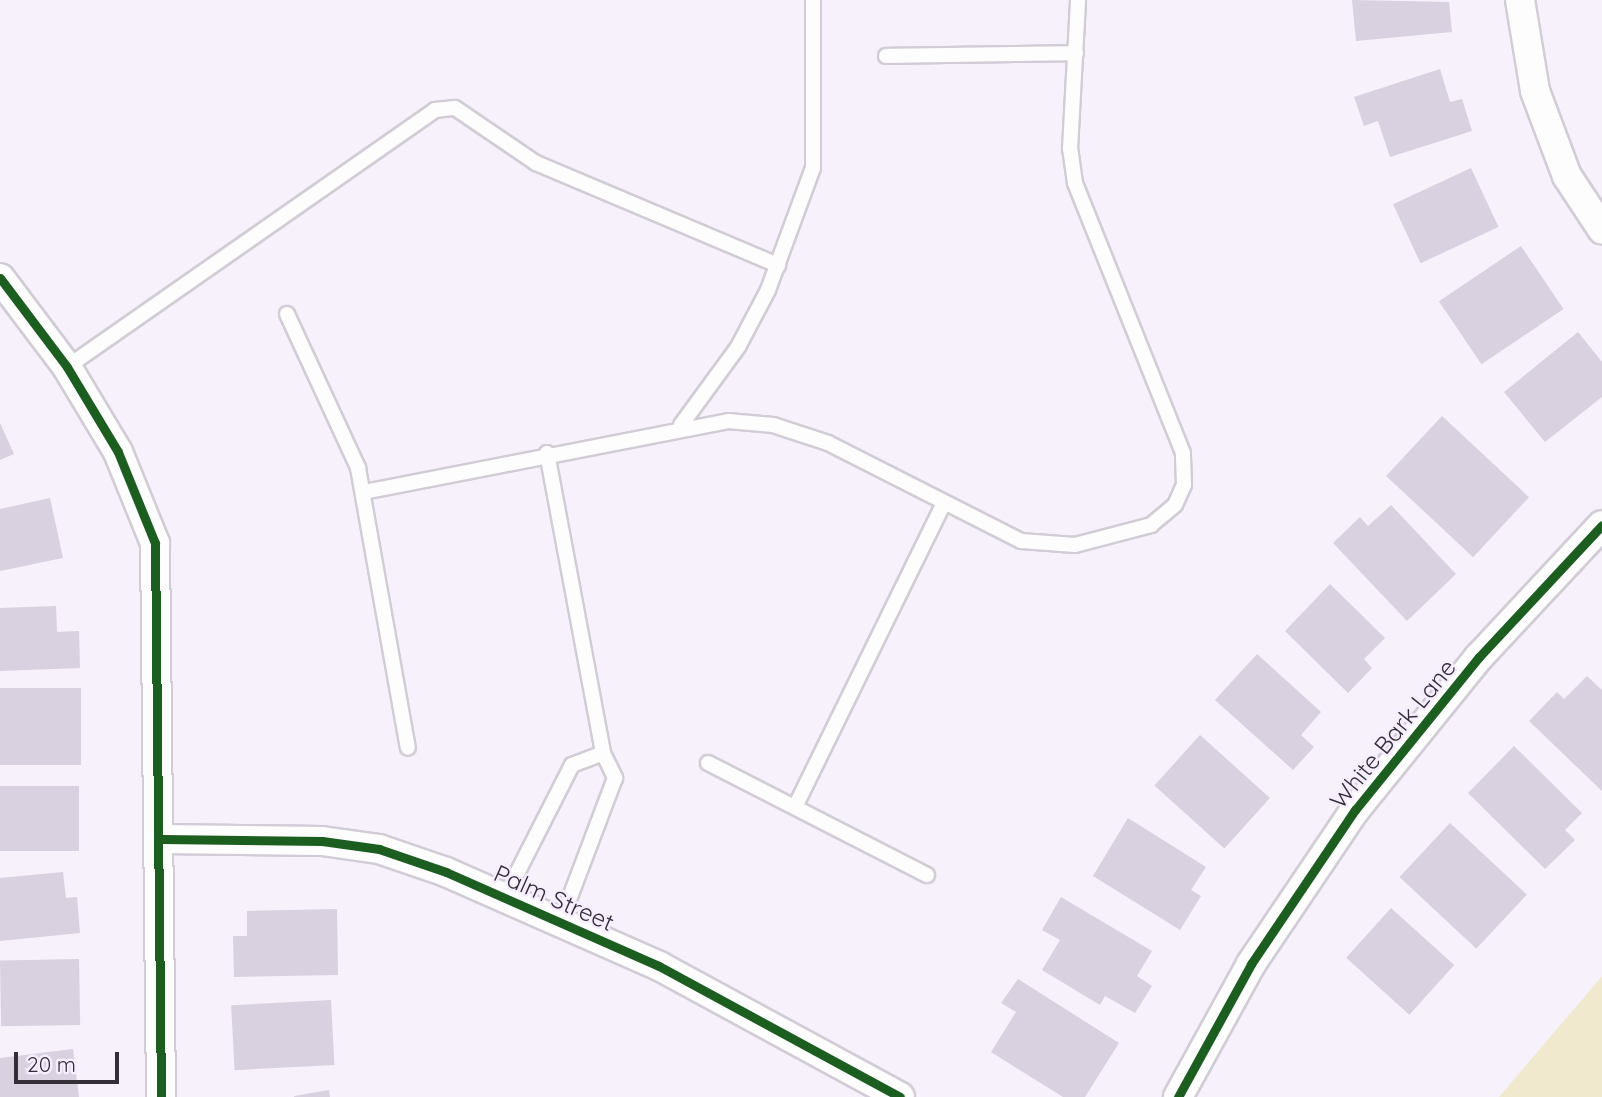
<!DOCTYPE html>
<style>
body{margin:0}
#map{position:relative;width:1602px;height:1097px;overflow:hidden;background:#f6f1fa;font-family:Quicksand,sans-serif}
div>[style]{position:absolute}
.green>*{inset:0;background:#f1e9cd}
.building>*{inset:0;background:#d9d0e0;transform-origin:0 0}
.roads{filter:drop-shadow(2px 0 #d1ccd5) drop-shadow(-2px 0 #d1ccd5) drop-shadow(0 2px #d1ccd5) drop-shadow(0 -2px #d1ccd5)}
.lane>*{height:14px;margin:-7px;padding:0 7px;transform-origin:7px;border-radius:7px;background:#fefdfe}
.street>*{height:28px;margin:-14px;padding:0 14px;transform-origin:14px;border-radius:14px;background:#fefdfe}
.cycleway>*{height:9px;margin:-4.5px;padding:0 4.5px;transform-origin:4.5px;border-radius:4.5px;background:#1b5e20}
span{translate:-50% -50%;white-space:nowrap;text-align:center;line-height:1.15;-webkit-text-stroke:5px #f6edfe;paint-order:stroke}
.street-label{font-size:24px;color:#342f37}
.scale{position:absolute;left:14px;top:1052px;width:105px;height:32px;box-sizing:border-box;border:4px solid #342f37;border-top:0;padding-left:9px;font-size:21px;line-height:24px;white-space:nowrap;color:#342f37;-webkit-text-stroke:5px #f6edfe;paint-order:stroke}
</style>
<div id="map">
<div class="green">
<i style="clip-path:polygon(1602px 976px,1602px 1097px,1499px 1097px)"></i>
</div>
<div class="building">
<i style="clip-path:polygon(1352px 0,1449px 2px,1452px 32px,1356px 41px)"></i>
<i style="clip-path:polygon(1440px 69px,1450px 102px,1462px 99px,1472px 131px,1390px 157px,1378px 121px,1364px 126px,1354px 97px)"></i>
<i style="left:1471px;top:168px;width:65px;height:86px;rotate:65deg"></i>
<i style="left:1521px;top:246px;width:76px;height:99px;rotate:56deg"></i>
<i style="clip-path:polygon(1578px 332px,1602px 362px,1602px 397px,1545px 442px,1504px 392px)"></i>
<i style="left:1442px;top:416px;width:119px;height:82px;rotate:43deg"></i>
<i style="clip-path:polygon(0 423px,14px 454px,0 460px)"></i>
<i style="clip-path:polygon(50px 498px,63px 558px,0 571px,0 509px)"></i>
<i style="clip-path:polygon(1391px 505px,1456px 574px,1407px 621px,1333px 543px,1360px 517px,1368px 526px)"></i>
<i style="clip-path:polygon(1330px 584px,1385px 638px,1364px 659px,1372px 668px,1348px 693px,1285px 631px)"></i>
<i style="clip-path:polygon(56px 606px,57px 632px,79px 631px,80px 668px,0 671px,0 608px)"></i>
<i style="clip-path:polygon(1257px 654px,1321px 712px,1301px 735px,1314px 747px,1293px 770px,1215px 700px)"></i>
<i style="clip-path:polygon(1587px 676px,1602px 690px,1602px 791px,1529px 721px,1557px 692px,1564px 699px)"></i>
<i style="left:81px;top:688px;width:77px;height:81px;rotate:90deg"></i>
<i style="left:1200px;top:735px;width:94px;height:68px;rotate:42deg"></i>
<i style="clip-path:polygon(1514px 746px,1582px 813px,1565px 830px,1575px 840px,1545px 869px,1468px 793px)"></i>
<i style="left:79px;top:786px;width:65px;height:79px;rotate:90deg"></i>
<i style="clip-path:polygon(1128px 818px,1206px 867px,1191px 890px,1201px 896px,1180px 930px,1093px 876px)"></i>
<i style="left:1450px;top:823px;width:105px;height:74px;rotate:43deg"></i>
<i style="clip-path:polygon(63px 872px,66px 898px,77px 897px,80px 933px,0 941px,0 878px)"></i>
<i style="clip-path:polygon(1061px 897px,1152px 951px,1137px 976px,1152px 986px,1135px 1013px,1105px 996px,1100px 1005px,1042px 970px,1060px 940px,1042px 930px)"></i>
<i style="left:1391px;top:908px;width:85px;height:67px;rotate:42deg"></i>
<i style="clip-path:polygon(337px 909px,338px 975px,234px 977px,233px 936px,247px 936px,247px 911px)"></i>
<i style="left:79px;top:959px;width:66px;height:79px;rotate:89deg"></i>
<i style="clip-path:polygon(1018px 979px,1119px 1043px,1085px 1097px,1063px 1097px,991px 1052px,1016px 1012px,1001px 1003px)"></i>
<i style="left:331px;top:1000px;width:65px;height:100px;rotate:87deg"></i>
<i style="clip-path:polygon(73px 1049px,79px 1097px,0 1097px,0 1058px)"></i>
<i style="clip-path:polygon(329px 1090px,330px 1097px,294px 1097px,294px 1096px)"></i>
</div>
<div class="roads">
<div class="lane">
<i style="left:886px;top:56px;width:190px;rotate:-0.9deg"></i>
<i style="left:287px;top:314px;width:170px;rotate:65.2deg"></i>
<i style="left:358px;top:468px;width:284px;rotate:79.9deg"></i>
<i style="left:67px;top:367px;width:449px;rotate:-34.9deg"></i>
<i style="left:435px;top:110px;width:20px;rotate:-6deg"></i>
<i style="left:455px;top:108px;width:98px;rotate:34.2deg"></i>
<i style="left:536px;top:163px;width:263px;rotate:22.9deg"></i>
<i style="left:681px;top:425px;width:97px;rotate:-53.8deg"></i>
<i style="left:738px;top:347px;width:64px;rotate:-62.2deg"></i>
<i style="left:768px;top:290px;width:130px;rotate:-69.8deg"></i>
<i style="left:813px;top:168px;width:168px;rotate:-90deg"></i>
<i style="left:547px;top:453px;width:305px;rotate:79.4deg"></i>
<i style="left:603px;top:753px;width:28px;rotate:64deg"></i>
<i style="left:615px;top:778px;width:153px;rotate:110.7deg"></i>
<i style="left:364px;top:492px;width:371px;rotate:-11deg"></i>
<i style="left:728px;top:421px;width:45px;rotate:5.1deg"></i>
<i style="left:773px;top:425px;width:58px;rotate:18.1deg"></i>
<i style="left:828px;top:443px;width:216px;rotate:26.9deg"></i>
<i style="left:1021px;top:541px;width:54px;rotate:4.2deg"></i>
<i style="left:1075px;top:545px;width:79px;rotate:-14.7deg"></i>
<i style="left:1151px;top:525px;width:31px;rotate:-40deg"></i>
<i style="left:1175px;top:505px;width:22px;rotate:-66deg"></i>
<i style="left:1184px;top:485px;width:32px;rotate:-92deg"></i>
<i style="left:1183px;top:453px;width:291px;rotate:-111.8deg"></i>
<i style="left:1075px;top:183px;width:34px;rotate:-98deg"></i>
<i style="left:1070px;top:149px;width:149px;rotate:-86.9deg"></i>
<i style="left:708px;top:763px;width:246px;rotate:27.1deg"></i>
<i style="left:795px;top:807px;width:339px;rotate:-63.9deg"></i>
<i style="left:505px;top:897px;width:148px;rotate:-63.1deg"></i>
<i style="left:572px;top:765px;width:33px;rotate:-21deg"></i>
</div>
<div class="street">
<i style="left:1520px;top:0;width:92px;rotate:80.6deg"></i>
<i style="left:1535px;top:91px;width:91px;rotate:69.4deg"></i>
<i style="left:1567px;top:176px;width:64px;rotate:56.6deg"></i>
<i style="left:0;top:278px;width:111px;rotate:53deg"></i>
<i style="left:67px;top:367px;width:99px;rotate:59deg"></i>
<i style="left:118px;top:452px;width:98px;rotate:67.9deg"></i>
<i style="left:155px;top:543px;width:554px;rotate:89.38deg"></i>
<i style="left:162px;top:839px;width:160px;rotate:0.7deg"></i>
<i style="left:322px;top:841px;width:58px;rotate:8deg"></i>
<i style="left:379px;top:849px;width:71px;rotate:18.9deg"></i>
<i style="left:446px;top:872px;width:233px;rotate:23.8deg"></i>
<i style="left:659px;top:966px;width:274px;rotate:28.5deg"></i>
<i style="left:1178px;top:1097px;width:152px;rotate:-61.2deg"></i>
<i style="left:1251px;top:964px;width:186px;rotate:-56deg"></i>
<i style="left:1355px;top:810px;width:197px;rotate:-51deg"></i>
<i style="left:1479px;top:657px;width:180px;rotate:-47deg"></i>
</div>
</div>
<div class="cycleway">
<i style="left:0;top:278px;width:111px;rotate:53deg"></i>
<i style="left:67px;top:367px;width:99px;rotate:59deg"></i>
<i style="left:118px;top:452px;width:98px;rotate:67.9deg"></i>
<i style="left:155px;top:543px;width:554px;rotate:89.38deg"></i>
<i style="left:162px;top:839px;width:160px;rotate:0.7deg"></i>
<i style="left:322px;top:841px;width:58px;rotate:8deg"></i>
<i style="left:379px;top:849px;width:71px;rotate:18.9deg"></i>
<i style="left:446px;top:872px;width:233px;rotate:23.8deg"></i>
<i style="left:659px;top:966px;width:274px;rotate:28.5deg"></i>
<i style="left:1178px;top:1097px;width:152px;rotate:-61.2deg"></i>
<i style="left:1251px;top:964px;width:186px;rotate:-56deg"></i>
<i style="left:1355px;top:810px;width:197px;rotate:-51deg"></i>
<i style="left:1479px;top:657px;width:180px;rotate:-47deg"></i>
</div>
<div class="street-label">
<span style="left:1393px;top:734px;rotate:-51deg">White Bark Lane</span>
<span style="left:554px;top:898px;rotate:24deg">Palm Street</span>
</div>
<div class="scale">20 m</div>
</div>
